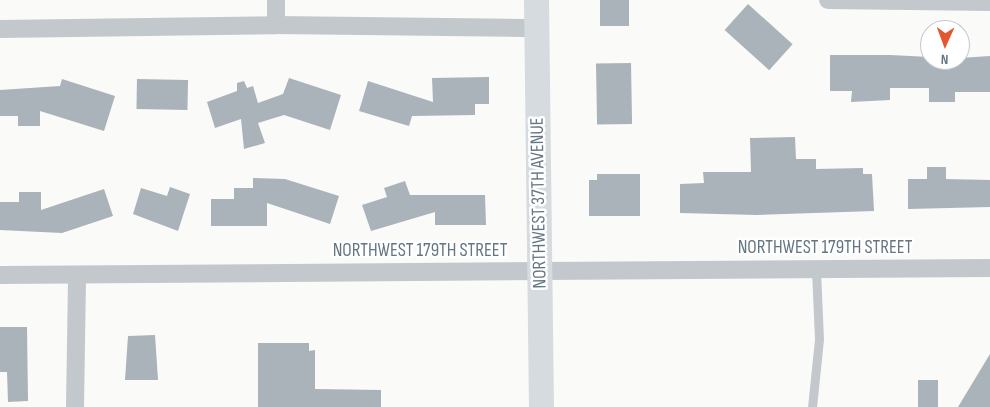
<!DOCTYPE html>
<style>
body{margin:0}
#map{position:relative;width:990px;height:407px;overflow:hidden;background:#fafaf8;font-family:"Sofia Sans Condensed",sans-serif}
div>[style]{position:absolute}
.building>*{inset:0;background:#aab3b9;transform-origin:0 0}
.service>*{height:9px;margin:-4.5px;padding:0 4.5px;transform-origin:4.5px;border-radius:4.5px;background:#c3c8cc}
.minor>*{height:18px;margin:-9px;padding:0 9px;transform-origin:9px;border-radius:9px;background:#c3c8cc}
.secondary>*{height:25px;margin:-12.5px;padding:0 12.5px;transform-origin:12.5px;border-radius:12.5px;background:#d6dbdf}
span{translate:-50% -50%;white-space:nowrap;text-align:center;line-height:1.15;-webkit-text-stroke:5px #fff;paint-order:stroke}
.street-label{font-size:19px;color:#657683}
.north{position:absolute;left:920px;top:20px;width:50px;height:50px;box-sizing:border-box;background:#fff;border:1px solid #c1c8cd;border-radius:50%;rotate:182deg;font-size:14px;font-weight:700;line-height:20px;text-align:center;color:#657683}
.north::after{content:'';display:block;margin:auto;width:18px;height:22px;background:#e4572e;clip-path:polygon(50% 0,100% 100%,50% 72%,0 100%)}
</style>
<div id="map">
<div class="building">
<i style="left:600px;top:0;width:29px;height:26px"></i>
<i style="left:748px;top:4px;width:60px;height:35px;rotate:42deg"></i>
<i style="clip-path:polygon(830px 55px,890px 55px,930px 57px,930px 60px,990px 56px,990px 92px,955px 92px,955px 102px,929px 102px,929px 88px,890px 88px,890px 100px,851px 102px,852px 91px,830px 91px)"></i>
<i style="left:631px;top:63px;width:61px;height:35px;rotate:89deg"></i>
<i style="clip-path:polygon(489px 77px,489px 104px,475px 104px,475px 115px,412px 116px,409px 126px,359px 111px,368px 81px,433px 102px,432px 78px)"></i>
<i style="clip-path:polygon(289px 78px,341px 95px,330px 130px,284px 115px,258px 123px,265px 143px,244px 149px,241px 119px,215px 128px,207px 102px,237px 91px,237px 83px,244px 81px,247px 88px,253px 86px,258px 103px,283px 94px)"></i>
<i style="clip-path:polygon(62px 79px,115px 96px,104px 131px,40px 111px,40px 126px,18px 126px,18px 116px,0 116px,0 90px,60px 86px)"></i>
<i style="left:137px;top:79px;width:51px;height:30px;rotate:1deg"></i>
<i style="clip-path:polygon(795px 137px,796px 159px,816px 159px,816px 169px,863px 168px,863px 174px,872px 174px,874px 211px,756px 215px,680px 213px,680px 184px,704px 183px,703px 172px,751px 172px,750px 138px)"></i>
<i style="clip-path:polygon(927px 167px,946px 167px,946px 179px,990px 180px,990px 207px,908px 209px,908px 179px,927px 179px)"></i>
<i style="clip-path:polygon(597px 174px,640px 174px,640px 216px,589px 216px,589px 180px,597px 180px)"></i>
<i style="clip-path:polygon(253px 178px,285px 179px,339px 196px,330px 224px,267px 203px,267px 226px,211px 226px,211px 199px,234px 199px,234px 188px,253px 188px)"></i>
<i style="clip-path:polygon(405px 181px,410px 195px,485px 195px,486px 225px,435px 225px,435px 212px,371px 231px,362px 205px,387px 197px,384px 188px)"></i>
<i style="clip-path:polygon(170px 187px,190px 194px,178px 231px,133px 214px,141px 188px,167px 196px)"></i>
<i style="clip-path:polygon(104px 189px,113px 216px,62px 233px,0 230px,0 202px,19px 202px,19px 192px,41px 192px,41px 210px)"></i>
<i style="clip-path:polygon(0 327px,27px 327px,28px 401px,8px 402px,7px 372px,0 372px)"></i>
<i style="clip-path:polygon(155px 335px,158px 380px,125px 380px,128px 336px)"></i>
<i style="clip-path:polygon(258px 343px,309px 343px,309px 351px,315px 350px,315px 389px,381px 390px,381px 407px,258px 407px)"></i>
<i style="clip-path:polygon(990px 354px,990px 407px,958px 407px)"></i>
<i style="left:918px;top:380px;width:20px;height:27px"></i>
</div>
<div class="service">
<i style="left:812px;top:407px;width:68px;rotate:-84.1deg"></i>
<i style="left:819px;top:339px;width:70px;rotate:-92.5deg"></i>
</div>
<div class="minor">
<i style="left:828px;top:0;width:162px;rotate:0.7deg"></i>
<i style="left:276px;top:25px;width:25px;rotate:-90deg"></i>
<i style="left:0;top:29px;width:276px;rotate:-0.8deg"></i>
<i style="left:276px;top:25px;width:261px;rotate:0.7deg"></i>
<i style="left:0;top:275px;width:990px;rotate:-0.41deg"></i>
<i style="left:75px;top:407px;width:132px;rotate:-89.1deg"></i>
</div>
<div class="secondary">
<i style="left:536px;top:0;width:407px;rotate:89.3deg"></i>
</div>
<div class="street-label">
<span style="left:539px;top:203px;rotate:-91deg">NORTHWEST 37TH AVENUE</span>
<span style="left:825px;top:248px">NORTHWEST 179TH STREET</span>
<span style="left:420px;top:251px">NORTHWEST 179TH STREET</span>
</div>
<div class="north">N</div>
</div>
